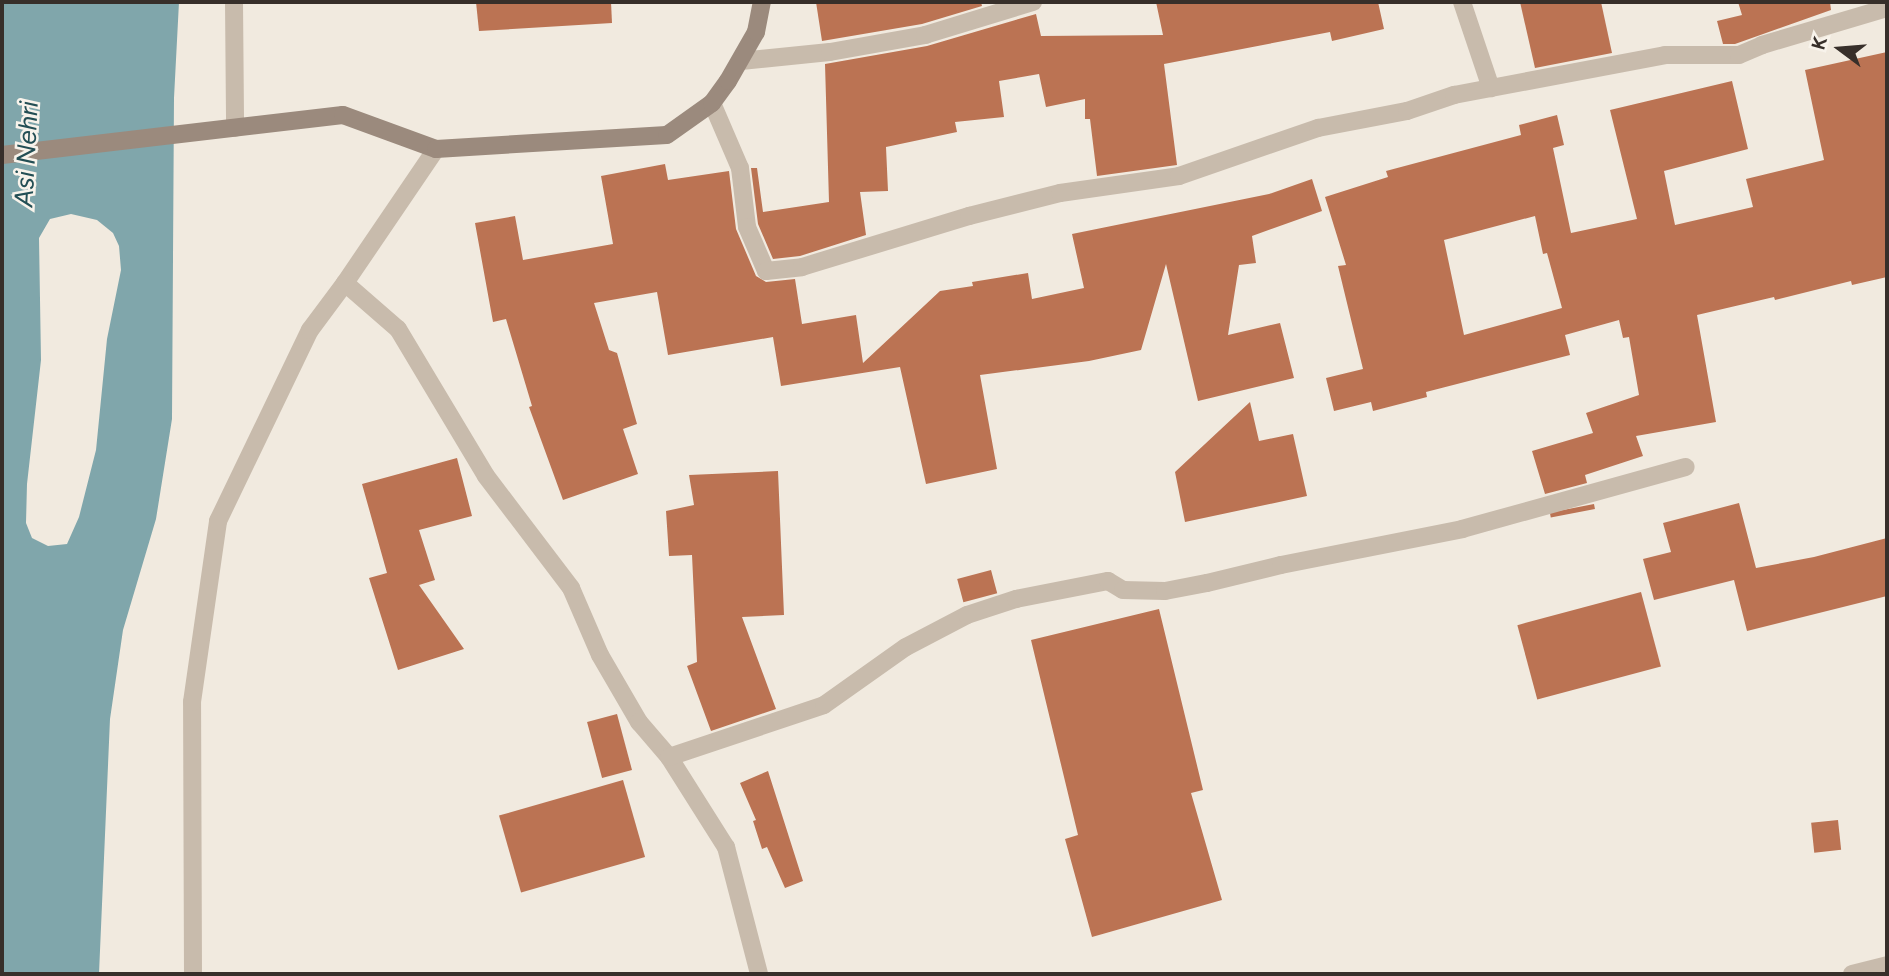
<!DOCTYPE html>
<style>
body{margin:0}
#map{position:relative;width:1889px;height:976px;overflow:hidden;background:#f1eadf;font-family:Figtree,sans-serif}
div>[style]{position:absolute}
.water>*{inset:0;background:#80a6ab}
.building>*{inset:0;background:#bb7353;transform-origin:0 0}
.street>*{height:18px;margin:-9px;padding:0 9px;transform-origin:9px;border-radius:9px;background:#c8bbac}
.secondary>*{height:18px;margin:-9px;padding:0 9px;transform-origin:9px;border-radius:9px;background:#9b8a7d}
span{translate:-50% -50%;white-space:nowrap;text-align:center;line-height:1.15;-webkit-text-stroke:5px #f8f3eb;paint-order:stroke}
.water-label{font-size:26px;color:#234e54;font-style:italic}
.frame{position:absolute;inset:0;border:4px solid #372f2a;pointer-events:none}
.north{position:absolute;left:1805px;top:14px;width:70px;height:70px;-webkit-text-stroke:5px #f8f3eb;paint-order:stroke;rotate:286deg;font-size:19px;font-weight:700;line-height:28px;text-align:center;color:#372f2a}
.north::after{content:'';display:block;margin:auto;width:24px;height:32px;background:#372f2a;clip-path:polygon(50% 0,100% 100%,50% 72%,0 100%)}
</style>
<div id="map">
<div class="water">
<i style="clip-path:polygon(evenodd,2px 2px,179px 2px,174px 98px,172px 419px,156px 519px,123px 630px,110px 719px,99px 974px,2px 974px,2px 2px,71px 214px,97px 220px,113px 233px,119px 246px,121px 270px,107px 339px,96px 450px,79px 517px,67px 544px,48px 546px,32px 538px,26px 523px,27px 484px,41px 360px,39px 238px,50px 219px,71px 214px)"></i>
</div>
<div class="building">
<i style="clip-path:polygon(476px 2px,611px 2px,612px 23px,479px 31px)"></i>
<i style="clip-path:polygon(816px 2px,981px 2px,982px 6px,922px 24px,822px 41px)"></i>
<i style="clip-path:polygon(1156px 2px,1378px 2px,1384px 29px,1332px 41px,1330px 32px,1164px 64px,1177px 165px,1097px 176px,1090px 119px,1085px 119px,1085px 99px,1046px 107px,1039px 74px,999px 81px,1004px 117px,955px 122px,957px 132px,886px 147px,888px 191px,860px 192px,866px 235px,800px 256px,773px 259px,758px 224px,751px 168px,757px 168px,763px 212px,829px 202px,825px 64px,927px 46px,1036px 14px,1041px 36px,1163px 35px)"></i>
<i style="clip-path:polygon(1520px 2px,1601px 2px,1612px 53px,1535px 68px)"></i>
<i style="clip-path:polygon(1738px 2px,1830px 2px,1831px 10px,1735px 44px,1723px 44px,1717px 21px,1742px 15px)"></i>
<i style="clip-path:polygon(evenodd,1887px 52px,1887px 277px,1852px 285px,1851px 281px,1775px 300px,1774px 297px,1697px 315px,1716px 422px,1636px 436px,1643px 456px,1585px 475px,1587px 483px,1545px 494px,1532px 451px,1593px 433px,1586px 413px,1639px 395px,1629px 337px,1623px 338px,1619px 320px,1565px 335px,1570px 355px,1426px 392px,1427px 397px,1373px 411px,1371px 402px,1334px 411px,1326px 378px,1363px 369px,1338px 266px,1346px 265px,1325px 197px,1388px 177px,1386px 171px,1521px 135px,1519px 125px,1557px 115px,1564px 145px,1553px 148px,1571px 233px,1637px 219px,1610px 110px,1732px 81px,1748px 149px,1664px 171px,1675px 225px,1753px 207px,1746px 179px,1824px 160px,1805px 70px,1887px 52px,1535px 216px,1543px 254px,1547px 253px,1562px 308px,1464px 335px,1444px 240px,1535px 216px)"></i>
<i style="clip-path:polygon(665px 164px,668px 180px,729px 171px,736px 229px,756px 276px,766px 282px,795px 279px,802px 324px,856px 315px,863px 363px,940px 291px,973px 286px,972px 282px,1028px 273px,1032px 299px,1084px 288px,1072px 234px,1269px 194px,1312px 179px,1322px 211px,1252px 236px,1256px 263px,1239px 265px,1228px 335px,1280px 323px,1294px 378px,1198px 401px,1166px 264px,1141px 350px,1089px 361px,980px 375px,997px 469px,926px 484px,900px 367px,781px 386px,773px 337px,668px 355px,657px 292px,594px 303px,609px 350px,617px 353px,637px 424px,623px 429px,638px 474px,563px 500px,529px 407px,532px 406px,506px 319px,493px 322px,475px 223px,515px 216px,523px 260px,613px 244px,601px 176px)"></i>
<i style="clip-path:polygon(1250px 402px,1259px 441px,1293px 434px,1307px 496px,1185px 522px,1175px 472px)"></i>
<i style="clip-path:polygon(457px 458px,472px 516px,419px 530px,435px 580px,419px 585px,464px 649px,398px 670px,369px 578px,387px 573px,362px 484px)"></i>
<i style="clip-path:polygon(778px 471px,784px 615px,742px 617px,776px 709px,711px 731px,687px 666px,697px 662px,692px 555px,669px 556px,666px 511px,694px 505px,689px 475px)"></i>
<i style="clip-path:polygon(1739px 503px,1756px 568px,1814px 557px,1887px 538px,1887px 596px,1747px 631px,1734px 580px,1654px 600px,1643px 559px,1671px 552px,1663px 523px)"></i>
<i style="left:1594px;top:504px;width:5px;height:45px;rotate:79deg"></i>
<i style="left:991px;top:570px;width:24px;height:35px;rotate:75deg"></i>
<i style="left:1641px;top:592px;width:77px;height:128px;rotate:75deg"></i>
<i style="clip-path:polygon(1159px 609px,1203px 790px,1191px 793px,1222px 900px,1092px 937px,1065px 839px,1078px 835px,1031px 640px)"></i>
<i style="left:617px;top:714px;width:58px;height:31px;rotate:75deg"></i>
<i style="clip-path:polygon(768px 771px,803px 881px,785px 888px,767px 847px,762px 849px,753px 821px,756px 820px,740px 783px)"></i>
<i style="left:623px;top:780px;width:80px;height:129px;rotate:74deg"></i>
<i style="left:1838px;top:820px;width:30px;height:27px;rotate:84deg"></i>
</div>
<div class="street">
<i style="left:234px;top:2px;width:126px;rotate:89.5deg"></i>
<i style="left:1462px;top:2px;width:91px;rotate:71.4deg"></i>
<i style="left:741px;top:61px;width:89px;rotate:-5.8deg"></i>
<i style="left:830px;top:52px;width:97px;rotate:-10.1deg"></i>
<i style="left:925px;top:35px;width:113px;rotate:-17deg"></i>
<i style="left:712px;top:103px;width:71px;rotate:66.7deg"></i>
<i style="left:740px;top:168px;width:59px;rotate:83.2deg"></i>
<i style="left:747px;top:227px;width:48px;rotate:66.6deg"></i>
<i style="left:766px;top:271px;width:36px;rotate:-6deg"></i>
<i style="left:802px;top:267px;width:175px;rotate:-17deg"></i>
<i style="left:969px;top:216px;width:94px;rotate:-14.2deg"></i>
<i style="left:1060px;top:193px;width:120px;rotate:-8.1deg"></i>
<i style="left:1179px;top:176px;width:147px;rotate:-19.1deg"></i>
<i style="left:1318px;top:128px;width:91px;rotate:-10.8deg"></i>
<i style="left:1407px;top:111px;width:50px;rotate:-18.8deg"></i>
<i style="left:1454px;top:95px;width:215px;rotate:-10.7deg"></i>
<i style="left:1665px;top:55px;width:74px"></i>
<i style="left:1739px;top:55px;width:25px;rotate:-23deg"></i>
<i style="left:1762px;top:45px;width:130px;rotate:-16.5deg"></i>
<i style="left:436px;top:149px;width:162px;rotate:124.2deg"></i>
<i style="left:345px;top:283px;width:70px;rotate:41deg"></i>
<i style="left:398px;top:329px;width:171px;rotate:59.1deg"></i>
<i style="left:486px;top:476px;width:141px;rotate:52.8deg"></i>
<i style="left:571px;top:588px;width:73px;rotate:66.6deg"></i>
<i style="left:600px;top:655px;width:78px;rotate:59.8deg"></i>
<i style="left:639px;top:722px;width:46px;rotate:49.4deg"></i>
<i style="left:669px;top:757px;width:107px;rotate:57.7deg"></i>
<i style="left:726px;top:847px;width:131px;rotate:75.4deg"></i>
<i style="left:669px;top:757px;width:163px;rotate:-18.5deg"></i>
<i style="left:824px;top:705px;width:100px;rotate:-35.3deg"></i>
<i style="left:906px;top:647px;width:69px;rotate:-27.7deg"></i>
<i style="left:967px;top:615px;width:52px;rotate:-18.1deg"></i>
<i style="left:1016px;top:599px;width:94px;rotate:-11.1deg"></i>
<i style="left:1108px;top:581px;width:17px;rotate:31deg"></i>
<i style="left:1123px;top:590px;width:42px;rotate:1.4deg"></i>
<i style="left:1165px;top:591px;width:43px;rotate:-10.8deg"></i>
<i style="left:1207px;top:583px;width:76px;rotate:-13.7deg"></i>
<i style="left:1281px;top:565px;width:185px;rotate:-11.2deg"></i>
<i style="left:1462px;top:529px;width:232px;rotate:-15.5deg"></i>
<i style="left:193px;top:974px;width:272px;rotate:-90.2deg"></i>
<i style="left:192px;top:702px;width:183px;rotate:-81.8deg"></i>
<i style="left:218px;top:521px;width:212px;rotate:-64.3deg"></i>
<i style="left:310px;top:330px;width:59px;rotate:-53.3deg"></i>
<i style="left:1852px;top:974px;width:36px;rotate:-14deg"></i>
</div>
<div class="secondary">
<i style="left:2px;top:155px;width:343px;rotate:-6.7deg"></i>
<i style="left:343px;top:115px;width:99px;rotate:20.1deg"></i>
<i style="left:436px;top:149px;width:231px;rotate:-3.5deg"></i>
<i style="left:667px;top:135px;width:55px;rotate:-35.4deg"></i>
<i style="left:712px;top:103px;width:27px;rotate:-54deg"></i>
<i style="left:728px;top:81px;width:56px;rotate:-60.3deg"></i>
<i style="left:756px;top:32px;width:31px;rotate:-79deg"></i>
</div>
<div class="water-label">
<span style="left:27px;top:154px;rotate:-87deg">Asi Nehri</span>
</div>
<div class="frame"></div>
<div class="north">K</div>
</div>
